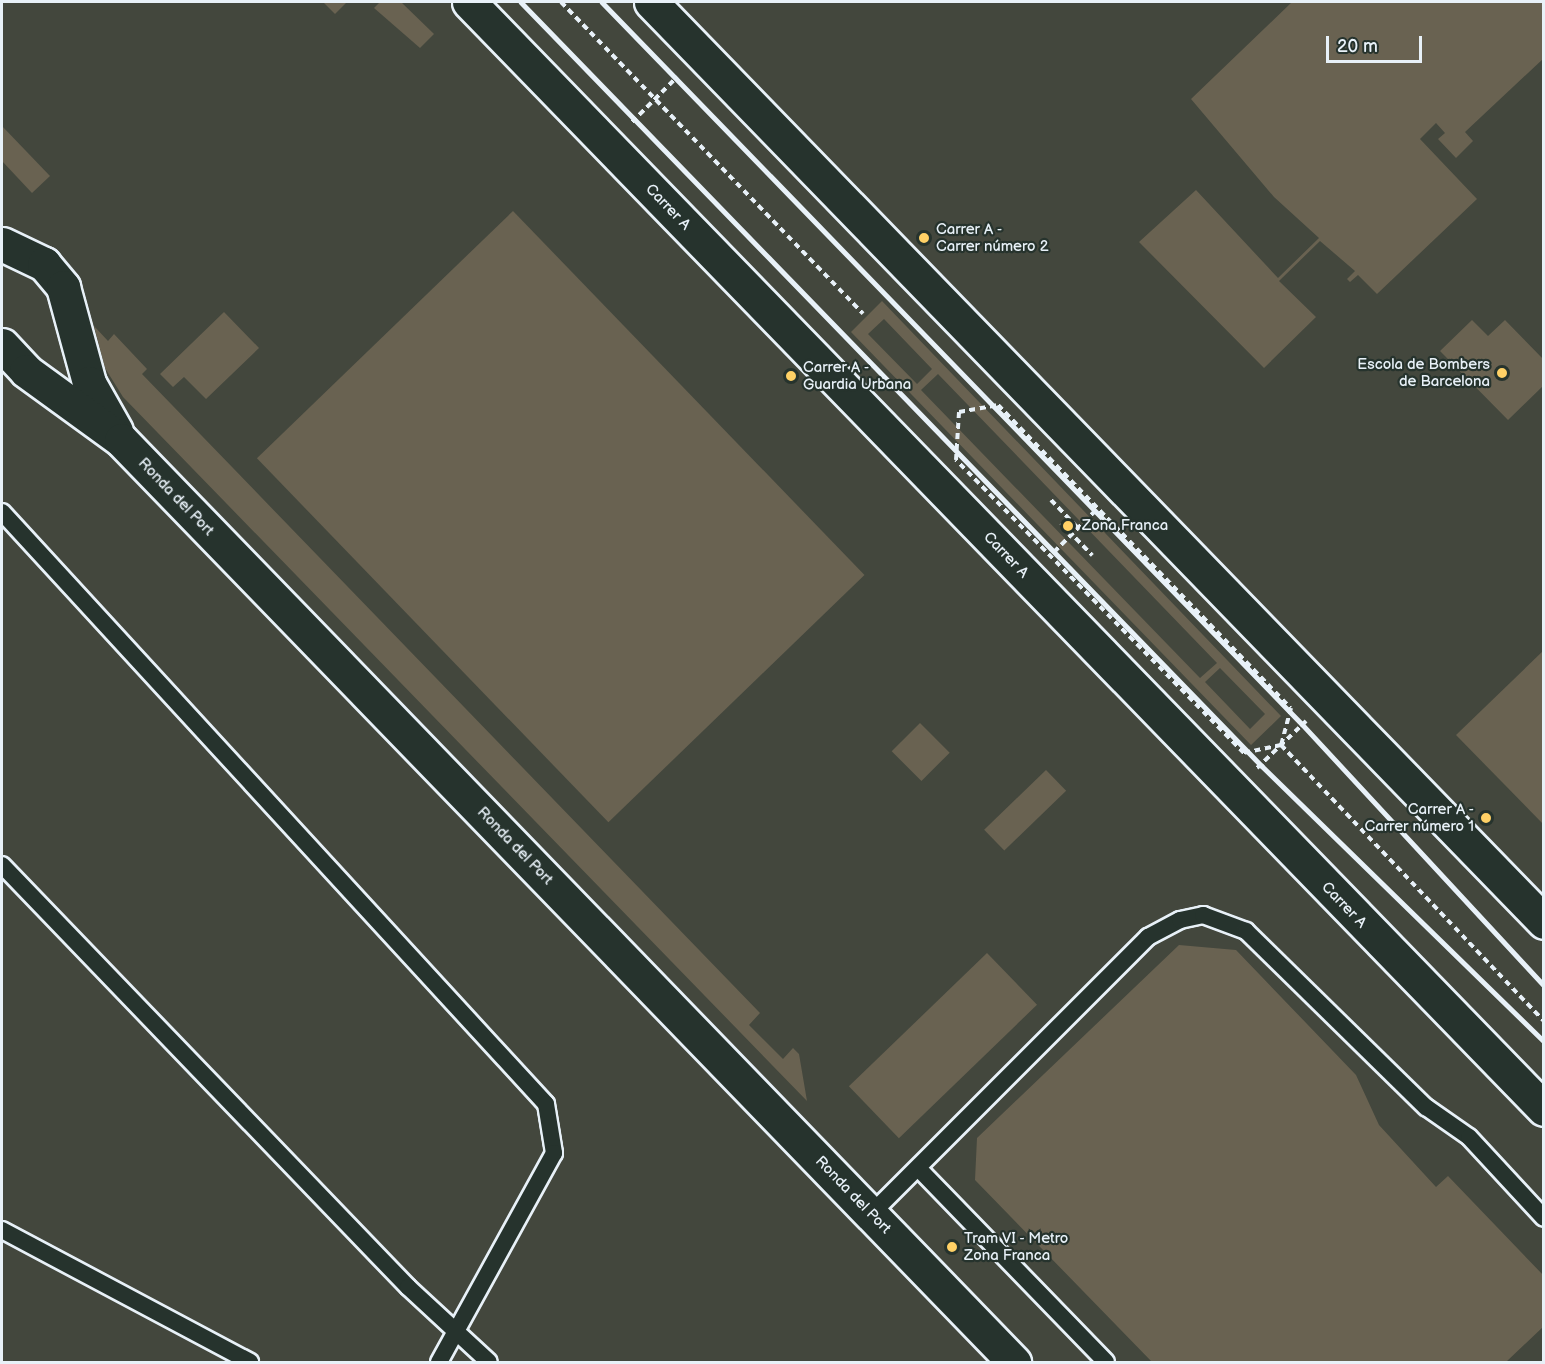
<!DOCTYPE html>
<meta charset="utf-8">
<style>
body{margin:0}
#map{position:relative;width:1545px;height:1364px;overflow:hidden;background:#333c34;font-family:"Balsamiq Sans",sans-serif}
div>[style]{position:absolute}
.built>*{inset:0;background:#43473d;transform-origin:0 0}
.building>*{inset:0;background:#696251;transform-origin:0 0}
.path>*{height:4px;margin-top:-2px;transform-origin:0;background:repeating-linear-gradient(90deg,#e8f1f8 0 6px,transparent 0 10.5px)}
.roads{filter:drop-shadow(2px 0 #e8f1f8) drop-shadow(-2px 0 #e8f1f8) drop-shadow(0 2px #e8f1f8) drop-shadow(0 -2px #e8f1f8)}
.service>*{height:16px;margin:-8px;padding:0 8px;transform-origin:8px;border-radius:8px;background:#26332d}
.minor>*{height:33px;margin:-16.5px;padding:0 16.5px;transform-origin:16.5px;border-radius:16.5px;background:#26332d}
.secondary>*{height:33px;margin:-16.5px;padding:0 16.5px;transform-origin:16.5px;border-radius:16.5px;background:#26332d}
.rail>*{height:4.5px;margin:-2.25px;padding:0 2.25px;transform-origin:2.25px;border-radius:2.25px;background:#e8f1f8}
.dots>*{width:16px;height:16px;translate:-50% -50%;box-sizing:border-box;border:3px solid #26332d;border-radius:50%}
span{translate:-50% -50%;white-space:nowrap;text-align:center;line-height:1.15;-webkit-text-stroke:4.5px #26332d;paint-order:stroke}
.street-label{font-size:15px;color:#e8f1f8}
.poi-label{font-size:15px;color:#e8f1f8}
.left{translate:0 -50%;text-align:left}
.right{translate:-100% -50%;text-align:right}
.frame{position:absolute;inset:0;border:3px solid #e8f1f8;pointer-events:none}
.scale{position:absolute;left:1326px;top:36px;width:96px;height:27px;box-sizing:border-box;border:3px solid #e8f1f8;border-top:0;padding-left:8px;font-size:18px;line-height:21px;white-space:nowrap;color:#e8f1f8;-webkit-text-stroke:4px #26332d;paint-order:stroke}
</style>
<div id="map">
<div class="built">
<i style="left:2px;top:2px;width:1541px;height:1360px"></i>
</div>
<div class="building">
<i style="clip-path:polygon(323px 2px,347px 2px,335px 14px)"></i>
<i style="clip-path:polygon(380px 2px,401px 2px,434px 34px,420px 48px,374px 8px)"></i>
<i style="clip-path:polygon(1292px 2px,1544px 2px,1544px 58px,1465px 132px,1473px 141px,1456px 158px,1438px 139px,1445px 133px,1436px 123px,1420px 139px,1477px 199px,1377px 294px,1358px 275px,1350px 282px,1347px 279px,1355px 271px,1320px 241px,1279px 281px,1316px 317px,1264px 368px,1139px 242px,1196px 190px,1278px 278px,1319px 238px,1274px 197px,1191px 99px)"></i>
<i style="clip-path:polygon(2px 126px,50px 176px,32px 193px,2px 161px)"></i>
<i style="left:513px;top:211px;width:506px;height:356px;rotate:46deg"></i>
<i style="clip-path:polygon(evenodd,882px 301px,1281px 716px,1251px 745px,851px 332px,882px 301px,884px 319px,932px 369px,917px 384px,868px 334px,884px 319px,882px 301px,938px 374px,1217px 663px,1200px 678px,921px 390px,938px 374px,882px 301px,1220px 668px,1265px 714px,1250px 729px,1205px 682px,1220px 668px)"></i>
<i style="clip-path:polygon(224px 312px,259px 348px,206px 399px,184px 377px,173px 387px,160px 374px)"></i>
<i style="clip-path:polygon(1472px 320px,1488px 336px,1505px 320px,1544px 360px,1544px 385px,1508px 420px,1440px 351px)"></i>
<i style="clip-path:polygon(94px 326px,108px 341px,114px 334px,147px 369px,142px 374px,760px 1013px,749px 1025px,783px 1059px,793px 1048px,799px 1054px,807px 1101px,123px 397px,105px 368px)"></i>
<i style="clip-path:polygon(1544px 650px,1544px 825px,1456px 735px)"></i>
<i style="left:920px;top:723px;width:42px;height:40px;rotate:45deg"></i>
<i style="left:1046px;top:770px;width:29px;height:86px;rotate:46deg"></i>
<i style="clip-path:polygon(1179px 945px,1236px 950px,1356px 1075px,1379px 1125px,1436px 1187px,1448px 1176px,1544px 1276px,1544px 1326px,1506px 1362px,1152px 1362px,975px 1180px,977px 1138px)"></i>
<i style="left:987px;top:953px;width:72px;height:192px;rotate:46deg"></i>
</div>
<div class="path">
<i style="left:561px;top:2px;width:434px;rotate:45.9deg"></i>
<i style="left:632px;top:122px;width:64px;rotate:-45deg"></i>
<i style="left:998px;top:405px;width:421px;rotate:46deg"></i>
<i style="left:1291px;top:708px;width:38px;rotate:105deg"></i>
<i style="left:1281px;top:745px;width:38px;rotate:168deg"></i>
<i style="left:1244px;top:753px;width:411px;rotate:-134.5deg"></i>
<i style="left:956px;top:460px;width:48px;rotate:-86.4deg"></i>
<i style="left:959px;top:412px;width:40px;rotate:-10deg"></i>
<i style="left:1051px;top:500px;width:39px;rotate:46deg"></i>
<i style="left:1061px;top:523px;width:45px;rotate:45.9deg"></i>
<i style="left:1054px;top:552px;width:58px;rotate:-45deg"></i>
<i style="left:1281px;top:745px;width:381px;rotate:46.4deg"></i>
<i style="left:1257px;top:768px;width:68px;rotate:-43.8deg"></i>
</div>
<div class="roads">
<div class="service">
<i style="left:2px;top:512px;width:804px;rotate:47.42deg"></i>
<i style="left:546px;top:1104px;width:50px;rotate:80.7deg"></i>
<i style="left:554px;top:1153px;width:239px;rotate:118.8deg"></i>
<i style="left:2px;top:865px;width:586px;rotate:46.11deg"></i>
<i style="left:408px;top:1287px;width:110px;rotate:42.8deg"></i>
<i style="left:918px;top:1168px;width:270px;rotate:45.9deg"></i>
<i style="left:871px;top:1214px;width:392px;rotate:-45deg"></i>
<i style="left:1148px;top:937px;width:36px;rotate:-28deg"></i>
<i style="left:1180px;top:920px;width:24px;rotate:-12deg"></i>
<i style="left:1203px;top:915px;width:46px;rotate:20.4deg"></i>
<i style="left:1246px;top:931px;width:252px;rotate:44.4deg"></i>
<i style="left:1426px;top:1107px;width:52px;rotate:34.9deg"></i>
<i style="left:1469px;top:1137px;width:110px;rotate:47.2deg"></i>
<i style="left:2px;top:1230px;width:281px;rotate:28deg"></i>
</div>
<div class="minor">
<i style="left:2px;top:244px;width:47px;rotate:25.5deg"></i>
<i style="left:44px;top:264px;width:30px;rotate:50deg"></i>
<i style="left:63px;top:287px;width:99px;rotate:74.8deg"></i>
<i style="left:89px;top:383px;width:55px;rotate:60.6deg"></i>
<i style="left:2px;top:345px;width:35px;rotate:47deg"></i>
<i style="left:26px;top:371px;width:117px;rotate:36deg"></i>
<i style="left:121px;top:440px;width:1284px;rotate:45.92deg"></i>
</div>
<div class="secondary">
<i style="left:469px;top:2px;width:1543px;rotate:45.84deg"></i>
<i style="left:651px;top:2px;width:1282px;rotate:45.85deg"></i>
</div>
</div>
<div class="rail">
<i style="left:521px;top:2px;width:1064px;rotate:45.88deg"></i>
<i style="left:1262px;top:766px;width:394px;rotate:44.3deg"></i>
<i style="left:602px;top:2px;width:1006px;rotate:45.89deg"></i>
<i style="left:1302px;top:724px;width:356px;rotate:47.2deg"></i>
</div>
<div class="dots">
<i style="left:924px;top:238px;background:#ffd166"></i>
<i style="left:1502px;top:373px;background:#ffd166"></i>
<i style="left:791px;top:376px;background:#ffd166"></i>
<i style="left:1068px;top:526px;background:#ffd166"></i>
<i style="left:1486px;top:818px;background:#ffd166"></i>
<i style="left:952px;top:1247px;background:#ffd166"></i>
</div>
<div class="street-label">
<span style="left:668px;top:207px;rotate:46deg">Carrer A</span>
<span style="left:176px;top:497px;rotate:46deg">Ronda del Port</span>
<span style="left:1006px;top:555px;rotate:46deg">Carrer A</span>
<span style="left:515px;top:846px;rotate:46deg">Ronda del Port</span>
<span style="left:1344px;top:905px;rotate:46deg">Carrer A</span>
<span style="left:853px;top:1195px;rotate:46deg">Ronda del Port</span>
</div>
<div class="poi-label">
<span class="left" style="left:936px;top:238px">Carrer A -<br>Carrer número 2</span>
<span class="right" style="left:1490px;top:373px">Escola de Bombers<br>de Barcelona</span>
<span class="left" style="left:803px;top:376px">Carrer A -<br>Guardia Urbana</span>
<span class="left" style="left:1082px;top:526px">Zona Franca</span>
<span class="right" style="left:1474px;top:818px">Carrer A -<br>Carrer número 1</span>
<span class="left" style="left:964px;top:1247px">Tram VI - Metro<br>Zona Franca</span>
</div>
<div class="frame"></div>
<div class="scale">20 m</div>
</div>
